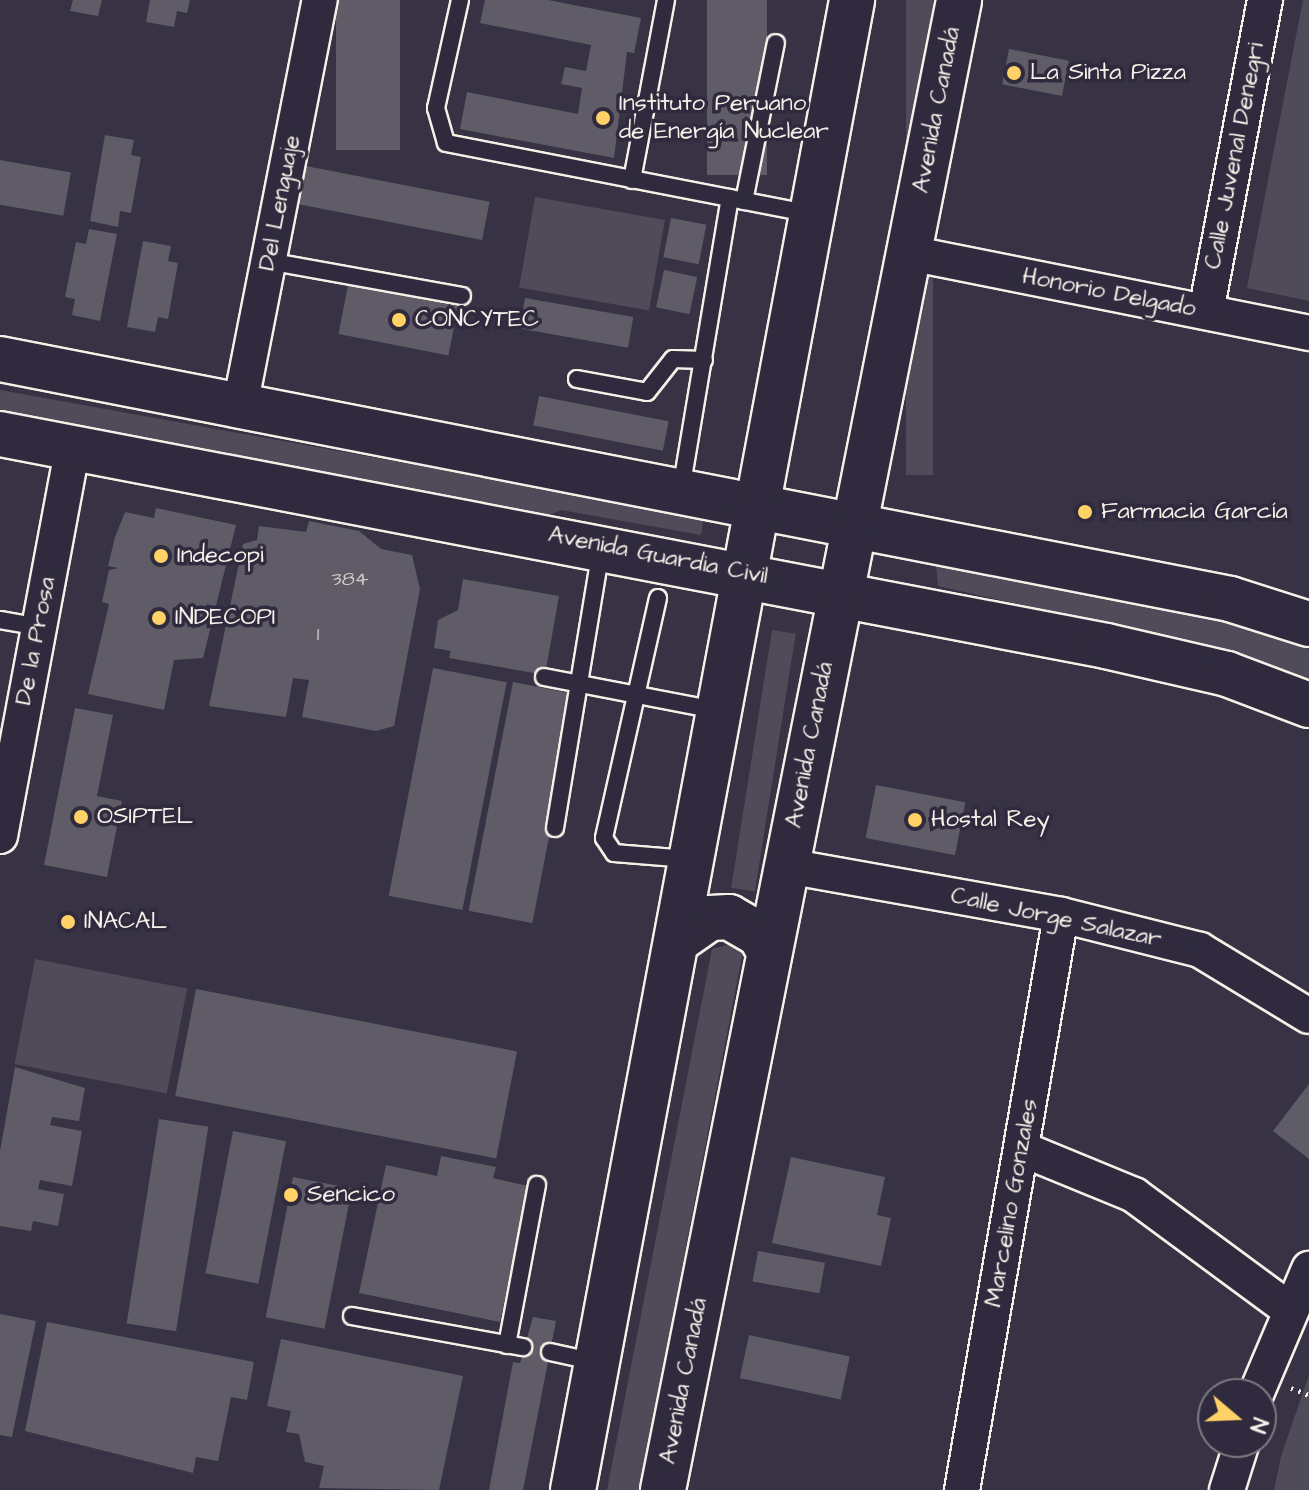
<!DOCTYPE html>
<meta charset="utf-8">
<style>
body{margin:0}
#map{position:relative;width:1309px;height:1490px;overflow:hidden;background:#373244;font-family:"Architects Daughter",sans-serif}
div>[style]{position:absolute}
.green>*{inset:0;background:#504b59;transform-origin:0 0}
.building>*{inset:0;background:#5f5c67;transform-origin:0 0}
.path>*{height:5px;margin-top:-2.5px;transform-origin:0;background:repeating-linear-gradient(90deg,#f4f1e8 0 2px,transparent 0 8px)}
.roads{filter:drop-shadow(2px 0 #f4f1e8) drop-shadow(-2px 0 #f4f1e8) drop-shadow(0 2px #f4f1e8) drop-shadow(0 -2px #f4f1e8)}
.lane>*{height:16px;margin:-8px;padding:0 8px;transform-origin:8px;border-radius:8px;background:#2f2a3d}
.street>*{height:34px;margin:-17px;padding:0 17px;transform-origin:17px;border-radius:17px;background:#2f2a3d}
.secondary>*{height:44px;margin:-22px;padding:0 22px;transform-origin:22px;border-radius:22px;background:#2f2a3d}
.dots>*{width:22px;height:22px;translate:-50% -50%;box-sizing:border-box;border:4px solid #2f2a3d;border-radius:50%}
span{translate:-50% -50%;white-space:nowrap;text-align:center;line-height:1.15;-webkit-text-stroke:7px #2f2a3d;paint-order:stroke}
.number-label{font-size:20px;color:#cfccc8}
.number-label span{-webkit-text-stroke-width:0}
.poi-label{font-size:24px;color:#f4f1e8}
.left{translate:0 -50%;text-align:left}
.street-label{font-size:24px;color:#f4f1e8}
.north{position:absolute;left:1197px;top:1378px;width:80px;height:80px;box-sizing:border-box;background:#2f2a3d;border:2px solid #7e7a81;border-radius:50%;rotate:109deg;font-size:22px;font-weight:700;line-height:32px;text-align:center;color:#f4f1e8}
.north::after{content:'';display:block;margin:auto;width:28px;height:36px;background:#ffd166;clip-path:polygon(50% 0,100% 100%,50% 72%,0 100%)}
</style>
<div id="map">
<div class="green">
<i style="left:906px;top:0;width:27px;height:475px"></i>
<i style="clip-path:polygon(1303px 0,1309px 0,1309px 301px,1247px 288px)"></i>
<i style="left:535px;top:197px;width:132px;height:92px;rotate:10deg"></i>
<i style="clip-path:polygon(0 390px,704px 517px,701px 535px,561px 510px,543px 518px,0 412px)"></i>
<i style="clip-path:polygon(936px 565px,1245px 621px,1309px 649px,1309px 689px,1235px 653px,938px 586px)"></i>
<i style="left:772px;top:630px;width:24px;height:261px;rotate:9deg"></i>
<i style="clip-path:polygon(731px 944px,743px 951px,639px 1490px,607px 1490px,712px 949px)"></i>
<i style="left:35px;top:959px;width:155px;height:107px;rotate:11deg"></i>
<i style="clip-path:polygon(1309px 1375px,1309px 1490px,1274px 1490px,1281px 1456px)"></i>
</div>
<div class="building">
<i style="clip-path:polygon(73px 0,102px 0,98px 16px,70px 11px)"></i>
<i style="clip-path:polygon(150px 0,190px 0,187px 13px,177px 11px,174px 27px,146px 22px)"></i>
<i style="left:336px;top:0;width:64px;height:150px"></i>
<i style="clip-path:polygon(485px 0,548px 0,641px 18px,634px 53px,627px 52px,614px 158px,460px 129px,467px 92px,578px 114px,582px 88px,561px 84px,565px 67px,586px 71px,591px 45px,480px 23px)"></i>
<i style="left:707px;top:0;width:60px;height:175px"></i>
<i style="left:1009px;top:49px;width:61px;height:36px;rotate:11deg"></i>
<i style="clip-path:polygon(105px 135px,134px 140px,131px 155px,141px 157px,131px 213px,120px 211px,118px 227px,90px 221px)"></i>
<i style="left:0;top:160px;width:72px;height:44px;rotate:10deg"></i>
<i style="left:306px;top:166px;width:187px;height:39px;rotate:11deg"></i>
<i style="left:671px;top:218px;width:36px;height:40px;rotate:11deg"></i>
<i style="clip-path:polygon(89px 229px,117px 234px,100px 321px,72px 315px,75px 299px,65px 297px,76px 242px,86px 244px)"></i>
<i style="clip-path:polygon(143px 241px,171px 246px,168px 261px,178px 263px,168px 319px,158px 317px,155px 332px,127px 327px)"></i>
<i style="left:664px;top:270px;width:34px;height:38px;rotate:12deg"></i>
<i style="left:348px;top:285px;width:112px;height:50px;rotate:11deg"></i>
<i style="left:525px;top:298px;width:110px;height:31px;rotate:10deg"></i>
<i style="left:539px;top:396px;width:132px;height:30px;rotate:11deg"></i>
<i style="clip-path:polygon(156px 508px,236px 525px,203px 658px,174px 660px,164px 710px,88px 694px,109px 604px,102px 602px,109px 570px,118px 568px,108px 566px,115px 537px,125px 512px,154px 518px)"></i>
<i style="clip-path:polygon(309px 521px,359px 531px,381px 549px,412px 555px,420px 589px,394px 726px,376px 731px,302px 717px,309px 680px,293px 678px,286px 717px,209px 706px,243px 544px,257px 540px,259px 526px,306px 532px)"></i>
<i style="clip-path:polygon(463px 579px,559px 596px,545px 675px,449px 658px,451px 651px,434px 648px,438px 620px,458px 610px)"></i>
<i style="left:433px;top:668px;width:75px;height:232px;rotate:11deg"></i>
<i style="left:513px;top:682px;width:65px;height:233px;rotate:11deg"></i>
<i style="clip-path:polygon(75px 708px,113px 715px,97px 796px,122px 801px,107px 877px,44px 865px)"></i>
<i style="left:876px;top:785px;width:91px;height:54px;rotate:11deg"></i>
<i style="left:196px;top:989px;width:327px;height:109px;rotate:11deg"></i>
<i style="clip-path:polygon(15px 1067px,85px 1088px,79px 1121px,52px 1117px,50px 1125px,82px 1131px,72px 1186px,40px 1180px,38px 1189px,64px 1194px,58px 1226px,33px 1221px,31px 1231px,0 1226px,0 1151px)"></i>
<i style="clip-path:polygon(1309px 1084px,1309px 1159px,1273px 1131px)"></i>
<i style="left:159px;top:1119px;width:50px;height:207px;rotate:9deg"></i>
<i style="left:233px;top:1131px;width:54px;height:145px;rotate:11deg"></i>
<i style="clip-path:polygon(441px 1156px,496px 1167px,493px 1178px,528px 1186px,500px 1322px,359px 1293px,386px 1165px,437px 1176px)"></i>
<i style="clip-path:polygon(791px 1157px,885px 1177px,877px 1215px,891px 1218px,881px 1266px,772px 1243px)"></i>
<i style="left:293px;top:1177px;width:60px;height:143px;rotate:11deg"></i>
<i style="left:758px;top:1251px;width:68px;height:31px;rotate:10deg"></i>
<i style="clip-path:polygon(0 1314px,36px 1321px,12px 1437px,0 1435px)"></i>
<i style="clip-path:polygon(533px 1317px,556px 1321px,523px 1490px,489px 1490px,513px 1362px,520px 1363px)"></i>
<i style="clip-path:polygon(47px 1322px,254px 1362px,247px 1400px,231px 1397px,218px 1461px,196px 1457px,193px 1473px,25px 1431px)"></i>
<i style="left:749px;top:1335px;width:103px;height:44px;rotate:12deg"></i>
<i style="clip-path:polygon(281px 1339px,463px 1376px,439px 1490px,319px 1488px,324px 1466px,305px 1462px,299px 1434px,286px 1432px,291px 1411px,267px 1406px)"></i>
</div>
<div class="path">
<i style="left:1291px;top:1388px;width:19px;rotate:21deg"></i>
</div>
<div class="roads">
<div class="lane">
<i style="left:460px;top:0;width:111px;rotate:102.5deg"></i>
<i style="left:436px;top:108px;width:36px;rotate:74deg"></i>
<i style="left:446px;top:143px;width:373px;rotate:11deg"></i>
<i style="left:632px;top:180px;width:183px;rotate:-79.3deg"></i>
<i style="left:744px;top:201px;width:161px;rotate:-78.6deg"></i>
<i style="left:268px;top:261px;width:197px;rotate:10.2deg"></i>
<i style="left:577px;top:379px;width:71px;rotate:10.5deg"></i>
<i style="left:647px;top:392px;width:42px;rotate:-51.8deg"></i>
<i style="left:673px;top:359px;width:31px;rotate:2deg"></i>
<i style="left:681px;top:490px;width:296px;rotate:-80.5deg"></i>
<i style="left:658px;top:598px;width:246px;rotate:102.7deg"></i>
<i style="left:604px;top:838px;width:18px;rotate:56deg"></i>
<i style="left:614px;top:853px;width:74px;rotate:4.6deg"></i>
<i style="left:0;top:620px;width:40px;rotate:10deg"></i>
<i style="left:544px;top:677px;width:175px;rotate:10.9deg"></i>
<i style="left:555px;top:828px;width:282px;rotate:-80.6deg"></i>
<i style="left:352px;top:1316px;width:174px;rotate:10.3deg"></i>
<i style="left:507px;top:1345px;width:163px;rotate:-79.4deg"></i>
<i style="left:550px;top:1352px;width:47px;rotate:12.3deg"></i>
</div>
<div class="street">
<i style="left:909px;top:253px;width:408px;rotate:11.3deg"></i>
<i style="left:1206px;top:312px;width:318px;rotate:-79.3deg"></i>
<i style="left:240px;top:406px;width:414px;rotate:-78.9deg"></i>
<i style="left:0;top:836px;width:396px;rotate:-79.4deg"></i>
<i style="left:787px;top:866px;width:278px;rotate:10.1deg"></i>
<i style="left:1061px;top:915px;width:143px;rotate:14.1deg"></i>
<i style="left:1200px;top:950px;width:127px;rotate:31.2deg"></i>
<i style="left:1022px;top:1149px;width:121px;rotate:22.3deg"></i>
<i style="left:1134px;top:1195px;width:190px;rotate:36.4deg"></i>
<i style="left:1256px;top:1394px;width:136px;rotate:-67deg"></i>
<i style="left:962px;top:1490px;width:583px;rotate:-80.23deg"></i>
<i style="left:1227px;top:1490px;width:50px;rotate:-72.6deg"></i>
</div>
<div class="secondary">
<i style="left:0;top:359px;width:1253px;rotate:11.04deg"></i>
<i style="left:1230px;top:599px;width:83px;rotate:17.6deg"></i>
<i style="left:0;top:434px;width:1126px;rotate:10.85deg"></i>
<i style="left:1106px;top:646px;width:124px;rotate:13deg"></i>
<i style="left:1227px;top:674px;width:88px;rotate:20.7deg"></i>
<i style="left:681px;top:938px;width:35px;rotate:-35deg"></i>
<i style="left:710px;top:918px;width:19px;rotate:-3deg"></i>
<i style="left:729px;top:917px;width:36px;rotate:30deg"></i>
<i style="left:760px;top:935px;width:18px;rotate:61deg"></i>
<i style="left:573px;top:1490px;width:1516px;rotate:-79.39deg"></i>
<i style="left:663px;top:1490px;width:1519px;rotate:-78.76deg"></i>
</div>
</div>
<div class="dots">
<i style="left:1014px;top:73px;background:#ffd166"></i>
<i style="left:603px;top:118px;background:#ffd166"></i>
<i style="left:399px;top:320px;background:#ffd166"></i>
<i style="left:1085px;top:512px;background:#ffd166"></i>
<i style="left:161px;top:556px;background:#ffd166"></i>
<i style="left:159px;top:618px;background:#ffd166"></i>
<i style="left:81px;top:817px;background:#ffd166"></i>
<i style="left:915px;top:820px;background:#ffd166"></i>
<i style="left:68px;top:922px;background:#ffd166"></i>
<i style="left:291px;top:1195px;background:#ffd166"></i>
</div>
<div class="number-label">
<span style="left:350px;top:579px">384</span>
<span style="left:318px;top:634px">1</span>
</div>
<div class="poi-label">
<span class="left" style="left:1030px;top:73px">La Sinta Pizza</span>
<span class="left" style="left:619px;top:118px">Instituto Peruano<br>de Energía Nuclear</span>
<span class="left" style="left:415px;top:320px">CONCYTEC</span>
<span class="left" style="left:1101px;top:512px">Farmacia García</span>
<span class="left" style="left:177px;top:556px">Indecopi</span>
<span class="left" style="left:175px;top:618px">INDECOPI</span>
<span class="left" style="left:97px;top:817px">OSIPTEL</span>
<span class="left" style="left:931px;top:820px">Hostal Rey</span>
<span class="left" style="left:84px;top:922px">INACAL</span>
<span class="left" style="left:307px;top:1195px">Sencico</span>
</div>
<div class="street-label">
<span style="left:937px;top:110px;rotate:-79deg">Avenida Canadá</span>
<span style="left:1235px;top:156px;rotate:-79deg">Calle Juvenal Denegri</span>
<span style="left:280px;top:203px;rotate:-79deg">Del Lenguaje</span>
<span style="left:1109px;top:293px;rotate:11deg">Honorio Delgado</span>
<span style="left:658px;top:556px;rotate:11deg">Avenida Guardia Civil</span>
<span style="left:36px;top:641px;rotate:-79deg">De la Prosa</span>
<span style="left:810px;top:745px;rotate:-79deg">Avenida Canadá</span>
<span style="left:1056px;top:918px;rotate:12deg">Calle Jorge Salazar</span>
<span style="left:1012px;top:1203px;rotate:-80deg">Marcelino Gonzales</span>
<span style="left:684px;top:1381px;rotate:-79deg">Avenida Canadá</span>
</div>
<div class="north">N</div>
</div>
